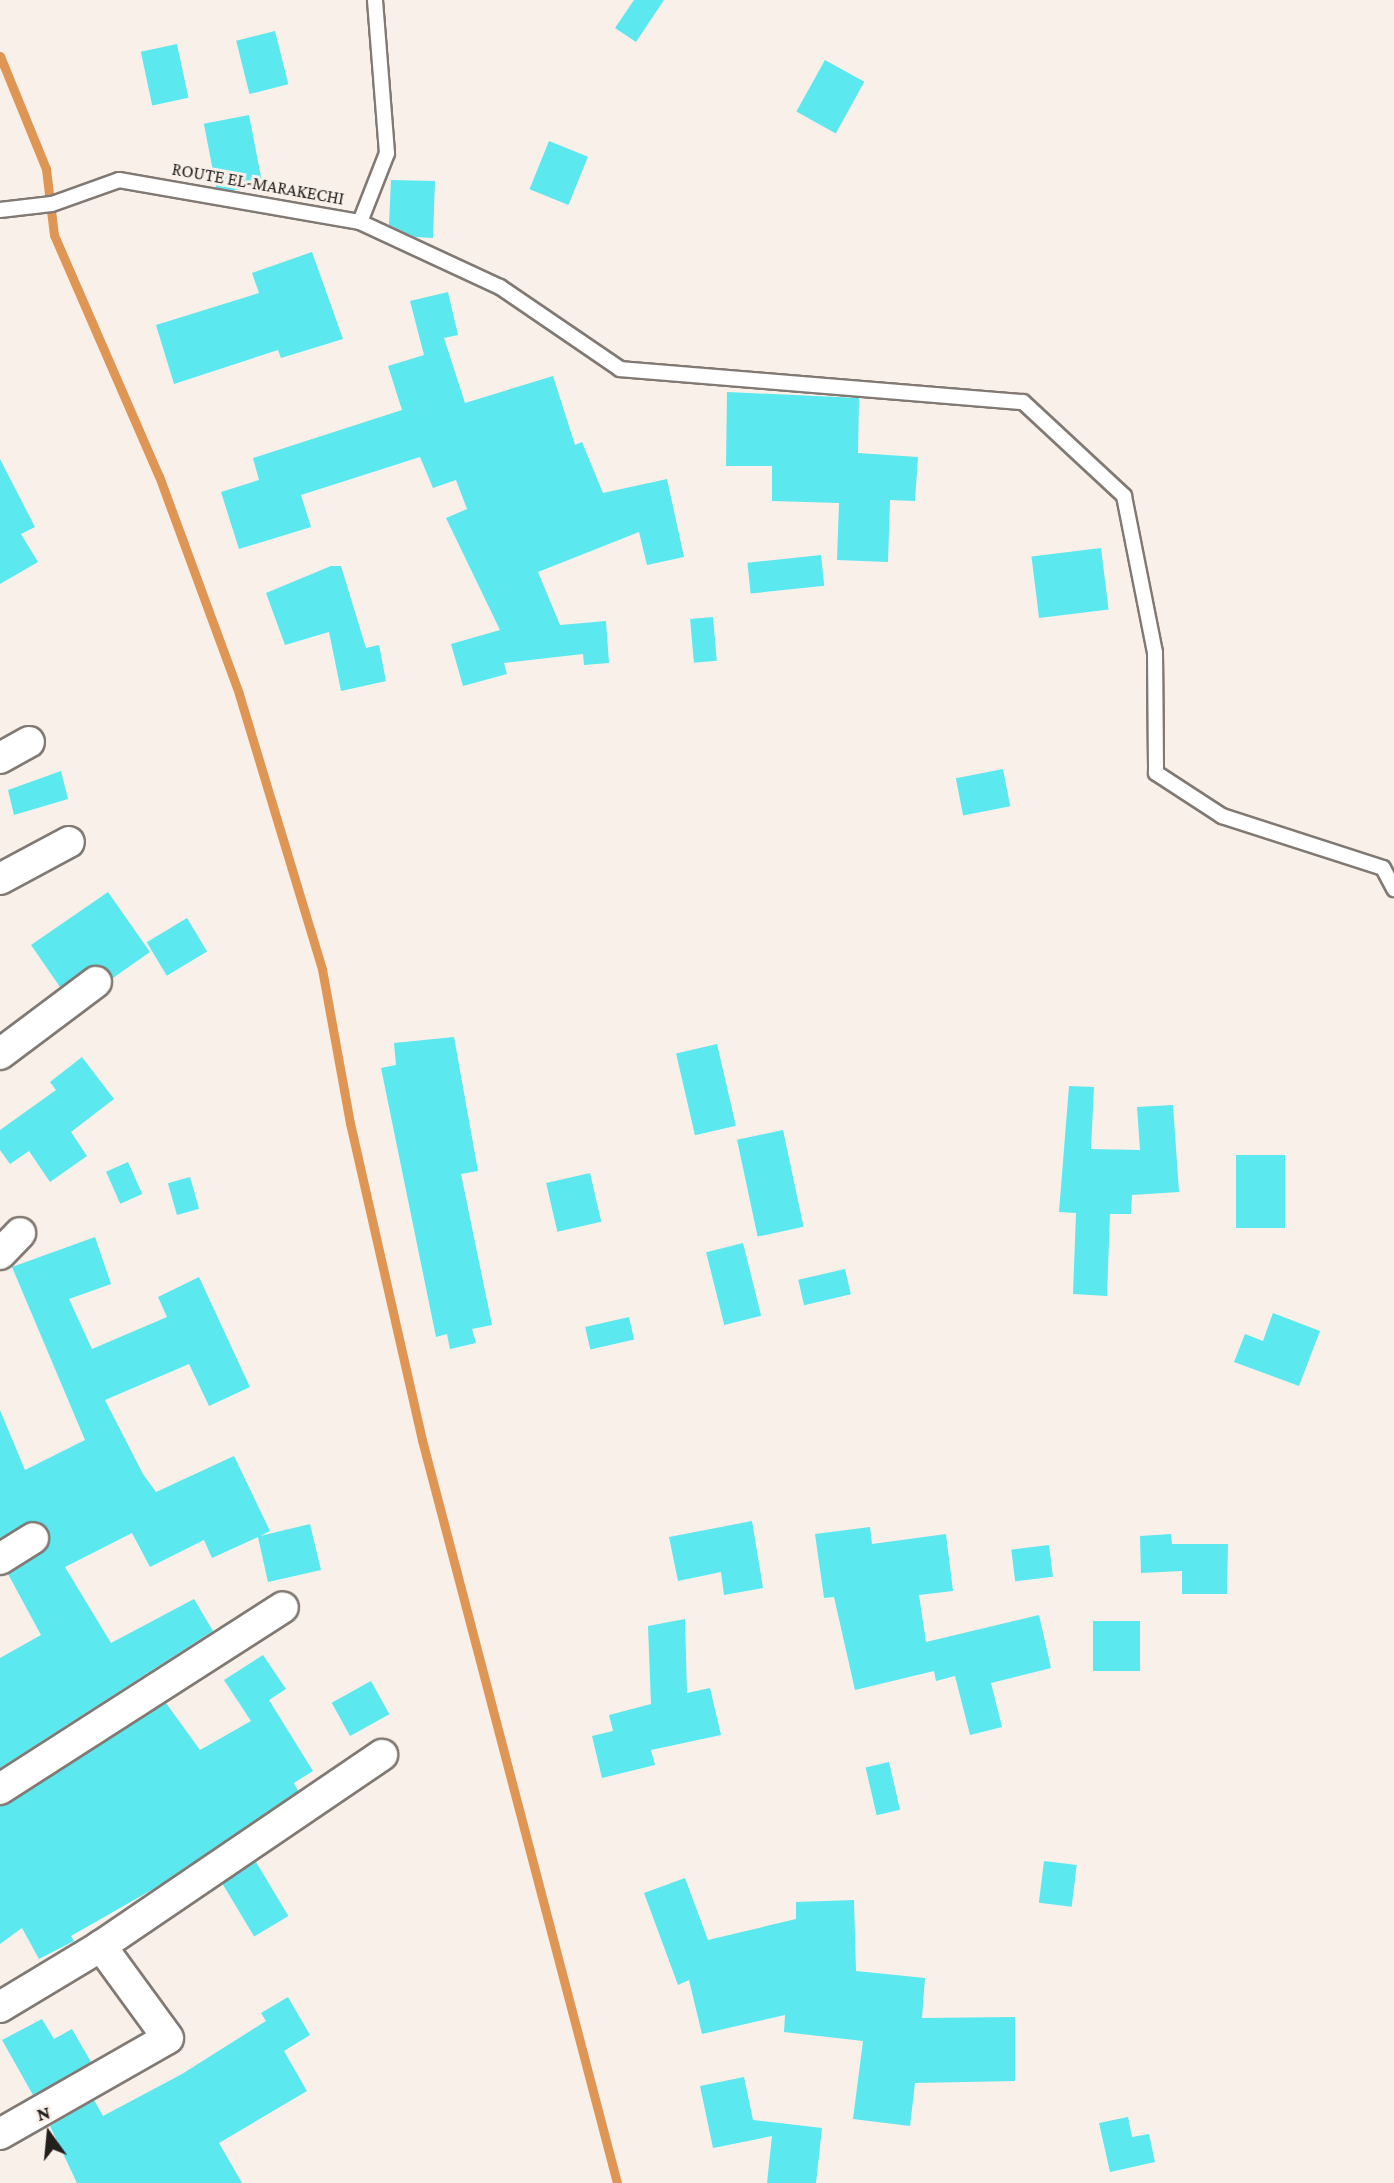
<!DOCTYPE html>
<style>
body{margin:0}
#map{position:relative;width:1394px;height:2183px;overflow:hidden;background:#f9f0e9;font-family:"Crimson Pro",serif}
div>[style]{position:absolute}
.stream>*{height:9px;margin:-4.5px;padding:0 4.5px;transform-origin:4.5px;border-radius:4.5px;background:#df9655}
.building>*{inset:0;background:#5be8ee;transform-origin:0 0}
.roads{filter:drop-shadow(2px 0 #817973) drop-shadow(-2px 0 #817973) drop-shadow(0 2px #817973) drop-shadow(0 -2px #817973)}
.service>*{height:14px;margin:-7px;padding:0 7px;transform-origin:7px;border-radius:7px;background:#fff}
.minor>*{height:30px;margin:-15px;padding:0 15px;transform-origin:15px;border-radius:15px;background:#fff}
span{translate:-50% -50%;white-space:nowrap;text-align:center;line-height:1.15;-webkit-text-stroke:6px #f9f0e9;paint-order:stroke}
.street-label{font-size:18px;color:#221f1d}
.north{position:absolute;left:14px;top:2099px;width:70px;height:70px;-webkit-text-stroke:5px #f9f0e9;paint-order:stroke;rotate:345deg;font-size:19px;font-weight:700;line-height:28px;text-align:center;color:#221f1d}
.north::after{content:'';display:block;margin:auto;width:24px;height:32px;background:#221f1d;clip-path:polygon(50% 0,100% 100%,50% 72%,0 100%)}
</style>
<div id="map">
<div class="stream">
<i style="left:0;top:56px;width:122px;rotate:67.8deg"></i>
<i style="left:46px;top:169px;width:66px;rotate:83.1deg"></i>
<i style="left:54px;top:235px;width:263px;rotate:66.5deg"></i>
<i style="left:159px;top:476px;width:232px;rotate:69.8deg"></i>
<i style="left:239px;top:694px;width:287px;rotate:73.2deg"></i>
<i style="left:322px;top:969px;width:157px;rotate:79.7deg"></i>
<i style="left:350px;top:1123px;width:325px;rotate:77.2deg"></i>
<i style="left:422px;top:1440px;width:768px;rotate:75.29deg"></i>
</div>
<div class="building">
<i style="clip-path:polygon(634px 0,664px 0,636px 42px,615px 28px)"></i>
<i style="left:275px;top:31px;width:55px;height:40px;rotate:76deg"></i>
<i style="left:177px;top:44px;width:55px;height:37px;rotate:78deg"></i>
<i style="left:825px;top:60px;width:45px;height:59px;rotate:29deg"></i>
<i style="left:249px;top:115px;width:71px;height:46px;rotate:79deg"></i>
<i style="left:549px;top:141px;width:42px;height:52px;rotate:22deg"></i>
<i style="clip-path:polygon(391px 180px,435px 181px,433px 238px,415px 237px,389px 225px)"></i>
<i style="clip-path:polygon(312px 252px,343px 339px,281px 358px,278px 350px,174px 384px,156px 325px,259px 293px,252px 273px)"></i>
<i style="clip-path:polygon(448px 292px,458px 335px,444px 338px,465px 403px,553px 376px,575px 445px,582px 442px,603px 493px,667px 479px,684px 557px,647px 565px,639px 532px,538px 572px,560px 625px,606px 621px,609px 663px,584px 665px,583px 654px,504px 663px,507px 674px,463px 686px,451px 644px,500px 630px,446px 518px,467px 509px,456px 480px,433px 488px,420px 457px,301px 495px,311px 527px,239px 549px,221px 492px,259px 480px,253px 458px,402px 410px,388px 366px,424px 355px,410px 301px)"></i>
<i style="clip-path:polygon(727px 392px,859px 398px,858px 453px,918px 457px,915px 501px,890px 500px,888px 562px,837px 560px,839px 503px,772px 501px,772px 466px,726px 466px)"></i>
<i style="clip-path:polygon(0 459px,35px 527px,21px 534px,38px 562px,0 584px)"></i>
<i style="left:1101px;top:548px;width:62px;height:70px;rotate:83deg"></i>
<i style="left:821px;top:555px;width:31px;height:74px;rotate:84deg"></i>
<i style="clip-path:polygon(331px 566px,341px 566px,366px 648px,379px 645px,386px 681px,341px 691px,329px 632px,285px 645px,266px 593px)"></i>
<i style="left:713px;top:617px;width:44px;height:23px;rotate:85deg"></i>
<i style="left:1003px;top:769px;width:38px;height:48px;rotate:79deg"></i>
<i style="clip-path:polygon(61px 771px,68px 799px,14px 815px,8px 790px)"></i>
<i style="clip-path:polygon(108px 892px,150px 952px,113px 978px,103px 966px,93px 965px,60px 987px,31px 945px)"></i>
<i style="left:187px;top:918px;width:39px;height:47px;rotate:59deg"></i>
<i style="clip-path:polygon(454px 1037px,478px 1171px,461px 1174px,492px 1325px,472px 1329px,476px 1343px,450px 1349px,447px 1334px,436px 1337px,381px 1068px,396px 1065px,394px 1043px)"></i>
<i style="left:717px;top:1044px;width:84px;height:42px;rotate:77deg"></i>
<i style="clip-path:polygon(82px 1057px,114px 1099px,71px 1132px,87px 1156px,50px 1182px,29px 1151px,10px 1164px,0 1150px,0 1130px,56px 1090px,50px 1082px)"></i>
<i style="clip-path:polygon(1069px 1086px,1094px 1087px,1091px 1149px,1140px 1150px,1137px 1107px,1173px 1105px,1179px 1192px,1132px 1195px,1131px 1214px,1110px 1214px,1107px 1296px,1073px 1294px,1076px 1213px,1059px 1212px)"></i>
<i style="left:783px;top:1130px;width:99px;height:47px;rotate:78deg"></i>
<i style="left:1236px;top:1155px;width:49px;height:73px"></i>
<i style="left:128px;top:1162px;width:35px;height:24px;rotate:66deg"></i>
<i style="left:590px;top:1173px;width:50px;height:45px;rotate:77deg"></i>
<i style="left:190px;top:1177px;width:33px;height:23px;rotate:74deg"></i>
<i style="clip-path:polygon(95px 1237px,111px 1284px,69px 1299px,92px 1349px,167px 1317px,158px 1297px,199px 1277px,250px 1387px,209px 1406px,189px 1364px,105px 1400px,143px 1474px,156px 1492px,234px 1456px,270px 1531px,260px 1536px,310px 1524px,321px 1570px,268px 1582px,258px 1537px,212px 1558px,204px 1540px,150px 1567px,132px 1533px,65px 1567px,111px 1643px,194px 1599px,213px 1631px,0 1768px,0 1658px,41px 1635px,8px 1574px,43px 1552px,50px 1538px,47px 1528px,33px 1521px,0 1538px,0 1410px,25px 1470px,85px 1440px,12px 1267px)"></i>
<i style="left:743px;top:1243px;width:75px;height:38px;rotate:76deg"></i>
<i style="left:845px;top:1269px;width:26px;height:48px;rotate:77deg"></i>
<i style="clip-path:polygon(1273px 1313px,1320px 1331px,1299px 1386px,1234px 1362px,1245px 1334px,1263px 1341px)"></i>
<i style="left:629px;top:1317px;width:23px;height:45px;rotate:77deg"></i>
<i style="clip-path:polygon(752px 1521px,763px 1588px,724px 1595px,721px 1572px,678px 1581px,669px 1537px)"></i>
<i style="clip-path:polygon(870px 1527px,872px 1544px,946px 1534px,953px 1591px,919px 1595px,926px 1642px,1039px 1615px,1051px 1668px,991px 1683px,1002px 1727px,970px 1735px,955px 1676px,936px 1681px,934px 1671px,855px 1690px,834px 1597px,824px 1598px,815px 1534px)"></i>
<i style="clip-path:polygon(1171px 1534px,1172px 1544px,1228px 1544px,1227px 1594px,1182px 1594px,1182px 1571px,1141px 1573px,1140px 1536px)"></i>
<i style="left:1049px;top:1545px;width:32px;height:38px;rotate:83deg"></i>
<i style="clip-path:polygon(685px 1619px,687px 1693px,710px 1688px,721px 1735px,651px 1750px,655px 1765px,602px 1778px,592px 1736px,613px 1731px,609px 1715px,651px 1704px,648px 1626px)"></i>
<i style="left:1093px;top:1621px;width:47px;height:50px"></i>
<i style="clip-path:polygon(263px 1655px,286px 1689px,269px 1700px,313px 1771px,294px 1783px,298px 1791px,155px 1888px,71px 1936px,74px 1941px,39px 1959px,22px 1928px,0 1944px,0 1806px,166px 1703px,200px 1750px,251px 1721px,224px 1680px)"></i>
<i style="left:371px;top:1681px;width:38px;height:45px;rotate:61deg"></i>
<i style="left:889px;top:1762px;width:49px;height:24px;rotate:77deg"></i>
<i style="left:1044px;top:1861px;width:33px;height:42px;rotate:7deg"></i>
<i style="left:256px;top:1862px;width:63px;height:40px;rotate:59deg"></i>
<i style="clip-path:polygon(685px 1878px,708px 1940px,796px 1919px,796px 1902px,854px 1900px,856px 1971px,925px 1978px,922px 2018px,1015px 2017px,1015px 2081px,915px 2083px,910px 2126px,853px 2119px,863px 2041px,784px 2032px,785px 2015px,702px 2034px,689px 1980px,678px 1985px,644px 1893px)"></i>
<i style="clip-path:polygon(288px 1997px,310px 2035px,284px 2051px,307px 2091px,219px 2143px,242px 2183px,77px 2183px,50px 2126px,94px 2100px,103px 2116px,182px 2074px,266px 2021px,261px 2013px)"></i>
<i style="clip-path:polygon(42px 2019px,54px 2039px,72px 2029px,91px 2062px,33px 2095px,2px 2040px)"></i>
<i style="clip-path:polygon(744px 2077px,753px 2120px,822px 2128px,816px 2183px,767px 2183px,772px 2136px,713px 2148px,700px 2086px)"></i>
<i style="clip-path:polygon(1128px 2117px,1132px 2137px,1149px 2134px,1155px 2162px,1110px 2172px,1099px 2123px)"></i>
</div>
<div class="roads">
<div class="service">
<i style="left:0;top:210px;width:52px;rotate:-6.6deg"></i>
<i style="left:52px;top:204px;width:71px;rotate:-19.7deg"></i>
<i style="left:119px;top:180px;width:245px;rotate:9.9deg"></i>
<i style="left:360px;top:222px;width:74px;rotate:-68.6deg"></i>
<i style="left:387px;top:153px;width:153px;rotate:-94.5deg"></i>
<i style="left:360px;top:222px;width:154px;rotate:24.9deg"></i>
<i style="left:500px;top:287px;width:145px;rotate:34.3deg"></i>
<i style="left:620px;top:369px;width:404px;rotate:4.7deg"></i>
<i style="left:1023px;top:402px;width:138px;rotate:42.9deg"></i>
<i style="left:1124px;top:496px;width:159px;rotate:78.8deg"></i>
<i style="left:1155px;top:652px;width:121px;rotate:89.5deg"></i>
<i style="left:1156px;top:773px;width:79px;rotate:33.1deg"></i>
<i style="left:1222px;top:816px;width:169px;rotate:17.9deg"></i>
<i style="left:1383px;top:868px;width:24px;rotate:62deg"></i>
</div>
<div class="minor">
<i style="left:0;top:758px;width:33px;rotate:-29deg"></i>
<i style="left:0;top:879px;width:78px;rotate:-28.2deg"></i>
<i style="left:0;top:1054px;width:120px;rotate:-36.9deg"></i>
<i style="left:0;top:1254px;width:29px;rotate:-46deg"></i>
<i style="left:0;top:1559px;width:39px;rotate:-32deg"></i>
<i style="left:0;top:1789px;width:336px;rotate:-32.7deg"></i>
<i style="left:0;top:2007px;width:118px;rotate:-31.1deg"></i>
<i style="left:101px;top:1946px;width:340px;rotate:-34.2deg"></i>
<i style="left:0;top:2134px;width:193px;rotate:-29.7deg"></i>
<i style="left:168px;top:2038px;width:114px;rotate:-126.1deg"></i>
</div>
</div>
<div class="street-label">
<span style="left:258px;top:184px;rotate:10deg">ROUTE EL-MARAKECHI</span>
</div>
<div class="north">N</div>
</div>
